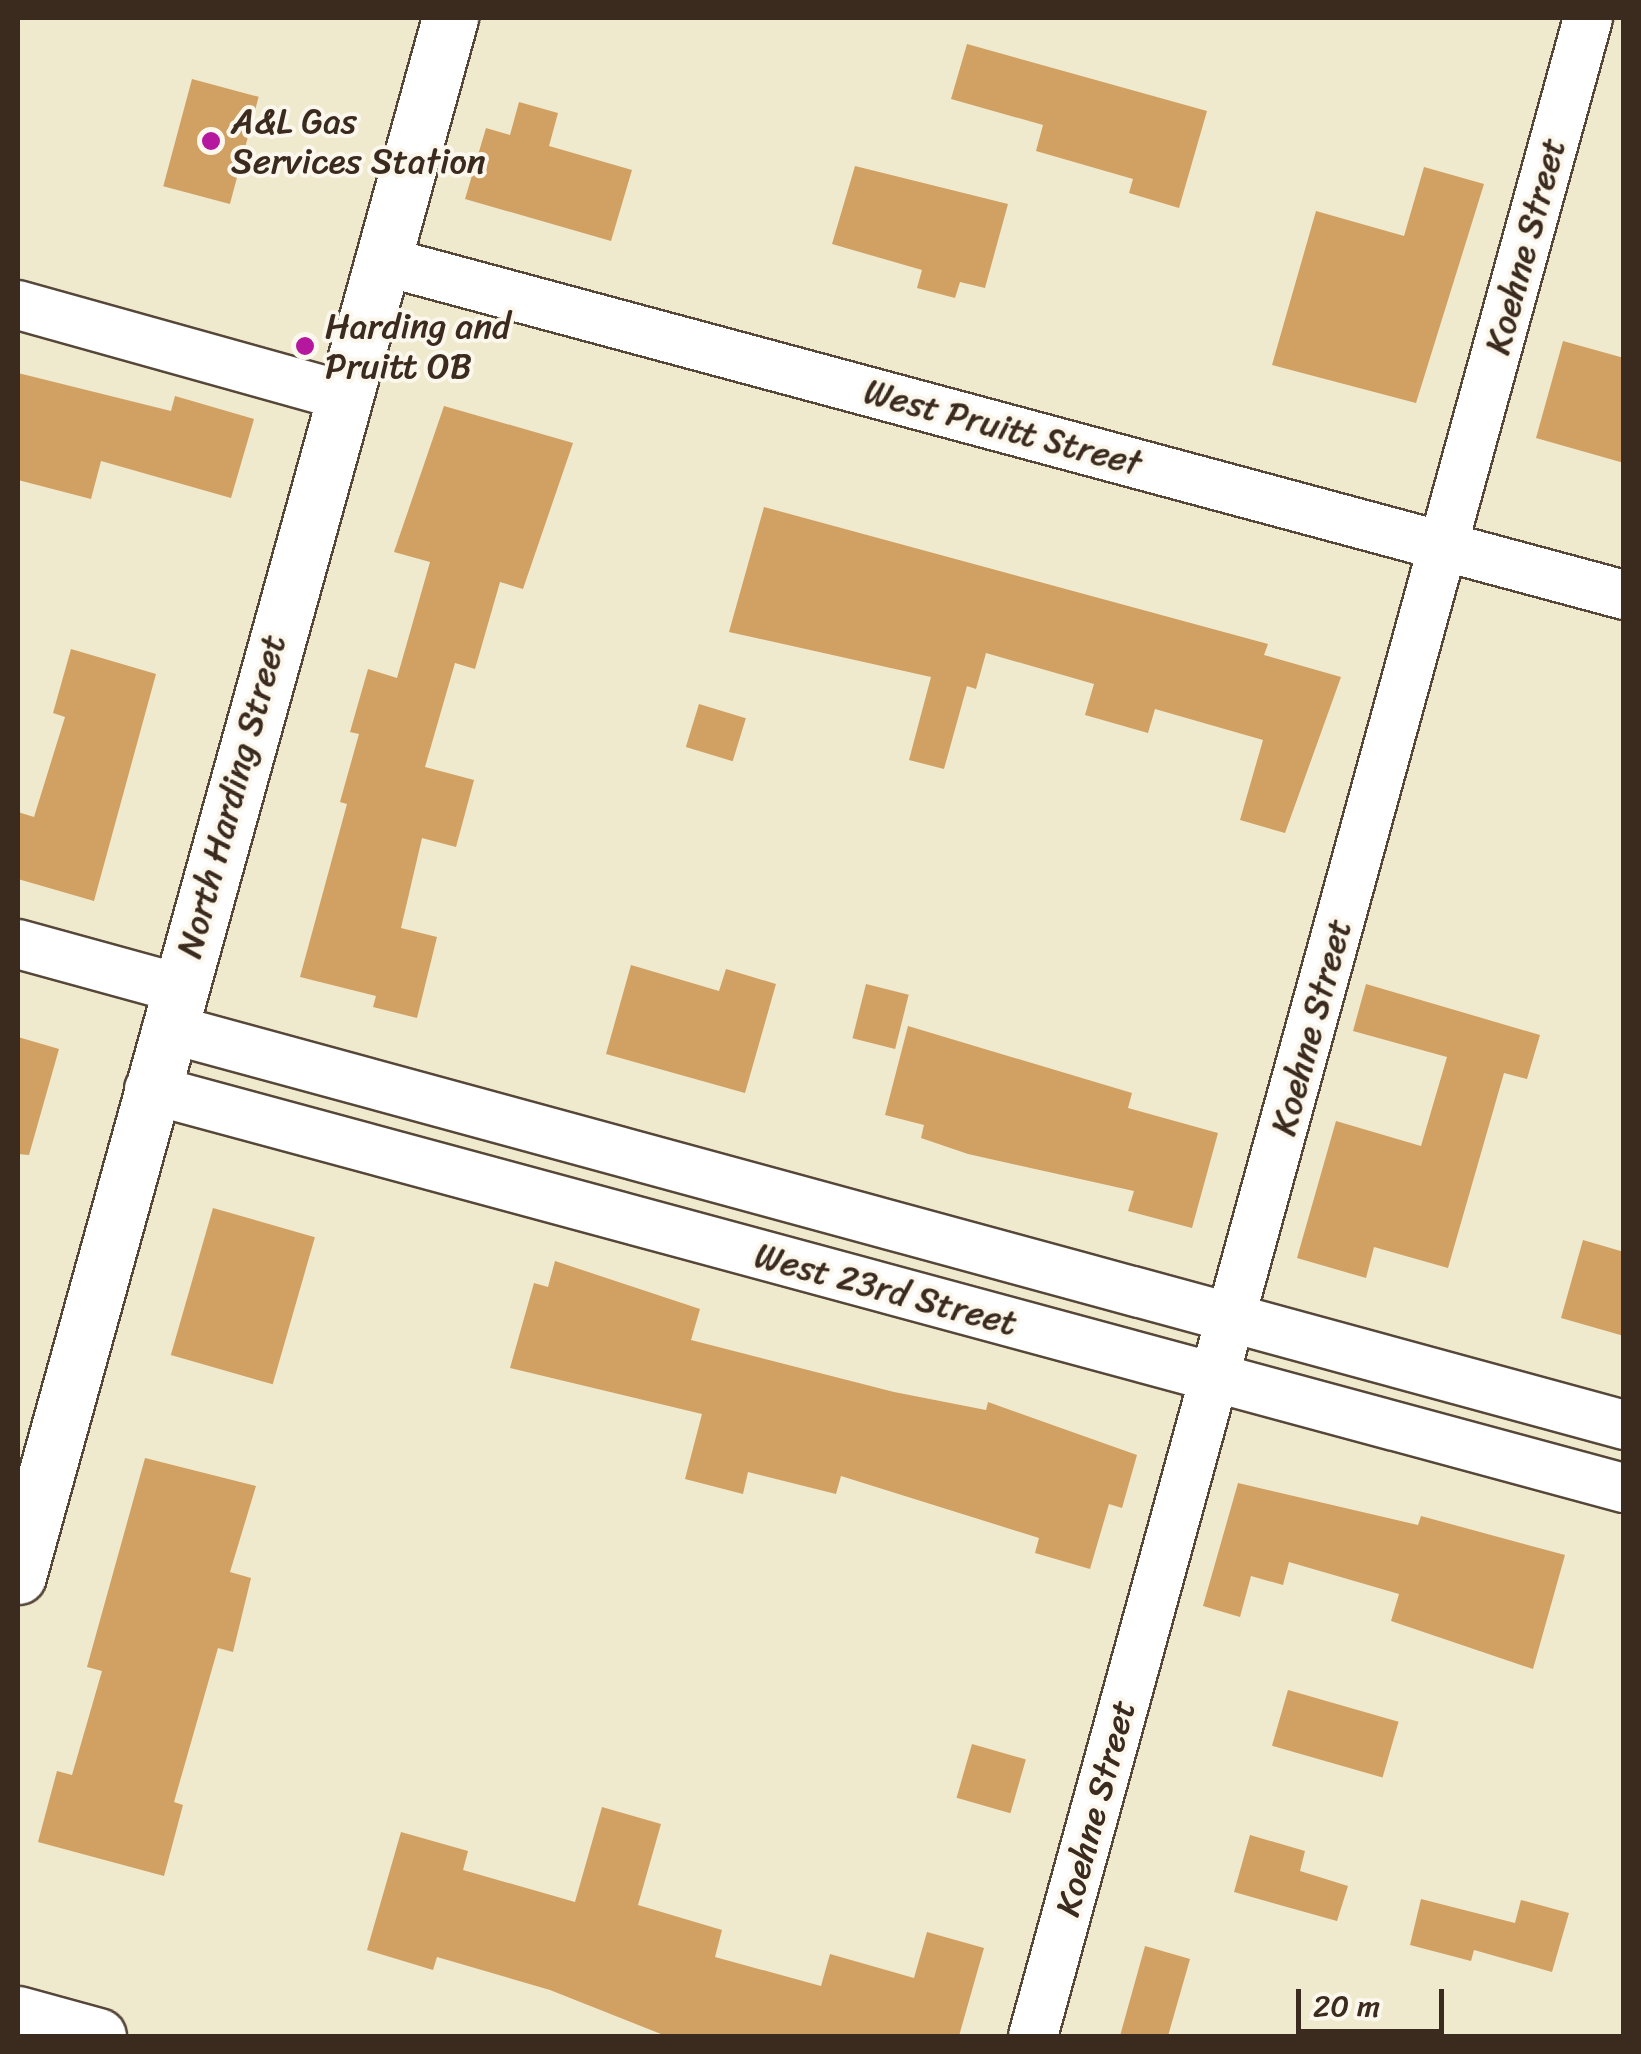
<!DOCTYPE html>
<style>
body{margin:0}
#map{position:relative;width:1641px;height:2054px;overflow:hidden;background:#efe9ce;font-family:Sriracha,sans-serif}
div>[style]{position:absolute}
.building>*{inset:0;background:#d1a163;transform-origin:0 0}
.roads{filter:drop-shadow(2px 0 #564738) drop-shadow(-2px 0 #564738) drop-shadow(0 2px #564738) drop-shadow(0 -2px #564738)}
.street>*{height:48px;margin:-24px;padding:0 24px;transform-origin:24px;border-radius:24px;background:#fff}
.secondary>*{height:55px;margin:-27.5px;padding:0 27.5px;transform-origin:27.5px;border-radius:27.5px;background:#fff}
.dots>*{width:28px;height:28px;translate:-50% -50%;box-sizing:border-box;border:5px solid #fbf7ec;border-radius:50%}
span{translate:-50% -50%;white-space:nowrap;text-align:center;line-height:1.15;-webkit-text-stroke:8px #fbf7ec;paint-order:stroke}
.poi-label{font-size:35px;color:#3b2a1e}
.left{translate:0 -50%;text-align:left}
.street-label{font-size:35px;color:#3b2a1e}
.frame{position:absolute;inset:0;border:20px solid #3b2a1e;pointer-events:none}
.scale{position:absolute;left:1296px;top:1989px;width:148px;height:45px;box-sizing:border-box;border:5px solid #3b2a1e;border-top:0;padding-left:12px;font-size:30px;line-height:35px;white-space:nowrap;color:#3b2a1e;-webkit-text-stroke:8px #fbf7ec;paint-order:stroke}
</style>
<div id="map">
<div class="building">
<i style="clip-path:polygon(967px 44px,1207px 111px,1179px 208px,1129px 193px,1133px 179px,1036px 151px,1043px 125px,951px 99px)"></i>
<i style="left:192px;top:79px;width:69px;height:111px;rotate:15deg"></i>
<i style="clip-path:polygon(519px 102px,558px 113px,549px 146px,632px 170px,611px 241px,465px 199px,486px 128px,510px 135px)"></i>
<i style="clip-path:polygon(855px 166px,1008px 204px,985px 288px,960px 282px,955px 298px,917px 288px,922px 270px,832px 244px)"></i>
<i style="clip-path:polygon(1424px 167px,1484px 184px,1416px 403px,1272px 365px,1316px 211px,1404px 236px)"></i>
<i style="clip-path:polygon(1563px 341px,1624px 358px,1624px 463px,1536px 438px)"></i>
<i style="clip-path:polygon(18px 373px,171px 411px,175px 396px,254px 419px,231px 498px,101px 461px,91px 499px,18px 480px)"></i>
<i style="clip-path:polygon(444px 406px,573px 443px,523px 589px,500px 582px,475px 669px,455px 663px,425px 767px,474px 780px,456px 847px,422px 838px,401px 928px,437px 937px,417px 1018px,373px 1007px,376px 996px,300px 977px,347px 804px,340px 802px,359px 734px,350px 732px,368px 669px,397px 678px,430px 562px,394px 552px)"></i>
<i style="clip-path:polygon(764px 507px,1268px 644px,1264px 655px,1341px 677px,1285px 833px,1240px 820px,1263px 740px,1155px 709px,1148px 733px,1085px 715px,1094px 684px,986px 653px,976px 689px,967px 686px,944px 769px,909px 760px,931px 677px,729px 632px)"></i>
<i style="clip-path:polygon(71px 649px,156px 674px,94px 901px,18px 879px,18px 812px,34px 817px,65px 717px,53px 713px)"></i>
<i style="left:699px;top:704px;width:49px;height:45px;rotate:17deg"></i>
<i style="clip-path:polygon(631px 965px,719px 991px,726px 969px,776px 984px,745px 1093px,606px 1054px)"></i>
<i style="left:866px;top:984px;width:44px;height:56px;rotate:14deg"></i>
<i style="clip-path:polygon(1366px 984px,1540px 1035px,1527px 1079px,1504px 1073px,1448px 1268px,1374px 1247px,1366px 1278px,1297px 1258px,1336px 1121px,1421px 1146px,1447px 1057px,1353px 1031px)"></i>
<i style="clip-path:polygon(908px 1026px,1132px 1093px,1128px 1108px,1218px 1133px,1192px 1228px,1128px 1211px,1134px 1191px,968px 1154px,921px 1138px,924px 1125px,885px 1115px)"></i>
<i style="clip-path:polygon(18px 1037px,59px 1049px,29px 1155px,18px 1154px)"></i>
<i style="left:213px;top:1208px;width:106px;height:153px;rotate:16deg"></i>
<i style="clip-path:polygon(1583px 1240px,1624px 1252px,1624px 1336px,1561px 1318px)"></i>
<i style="clip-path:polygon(555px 1261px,700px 1309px,691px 1340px,894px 1392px,986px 1410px,988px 1402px,1137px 1455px,1122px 1508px,1109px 1504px,1090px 1569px,1035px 1553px,1039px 1538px,841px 1476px,836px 1494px,748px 1472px,743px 1494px,685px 1479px,702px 1414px,510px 1368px,534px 1283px,548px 1287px)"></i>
<i style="clip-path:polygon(145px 1458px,256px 1486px,230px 1572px,251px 1578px,233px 1652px,218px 1648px,174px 1802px,183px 1805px,164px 1876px,38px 1842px,57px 1771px,72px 1775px,102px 1671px,87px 1667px)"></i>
<i style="clip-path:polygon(1238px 1483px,1418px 1525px,1421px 1516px,1565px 1555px,1533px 1669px,1391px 1621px,1399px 1594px,1289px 1562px,1283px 1585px,1251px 1576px,1240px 1617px,1203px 1606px)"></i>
<i style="left:1288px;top:1690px;width:115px;height:58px;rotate:16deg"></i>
<i style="left:972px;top:1744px;width:56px;height:56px;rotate:16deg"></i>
<i style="clip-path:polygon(602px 1807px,661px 1824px,638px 1905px,722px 1930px,715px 1957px,821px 1986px,830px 1954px,914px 1978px,927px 1932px,984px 1948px,959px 2036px,666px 2036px,550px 1990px,437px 1957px,433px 1970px,367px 1950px,401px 1832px,468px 1851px,463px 1870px,575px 1902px)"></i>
<i style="clip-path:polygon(1250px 1835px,1305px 1851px,1300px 1871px,1348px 1886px,1337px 1921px,1234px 1892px)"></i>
<i style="clip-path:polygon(1421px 1899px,1515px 1923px,1521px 1900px,1569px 1913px,1552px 1972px,1474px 1950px,1471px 1961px,1410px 1945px)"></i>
<i style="clip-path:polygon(1145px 1946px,1190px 1959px,1168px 2036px,1120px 2036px)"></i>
</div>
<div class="roads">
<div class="street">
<i style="left:383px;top:261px;width:1285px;rotate:15.06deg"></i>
<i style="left:18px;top:305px;width:339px;rotate:15.6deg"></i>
<i style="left:18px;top:944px;width:166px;rotate:15.4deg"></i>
<i style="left:167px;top:1028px;width:1510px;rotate:15.24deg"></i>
<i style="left:149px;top:1089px;width:1528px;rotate:15.14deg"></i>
<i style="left:1033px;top:2036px;width:2093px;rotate:-74.62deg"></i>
</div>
<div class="secondary">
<i style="left:18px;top:1576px;width:1617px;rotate:-74.5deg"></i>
<i style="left:18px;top:2014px;width:83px;rotate:15.4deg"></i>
</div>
</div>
<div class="dots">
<i style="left:211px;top:141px;background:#b5179e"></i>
<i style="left:305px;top:346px;background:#b5179e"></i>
</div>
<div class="poi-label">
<span class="left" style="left:231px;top:141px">A&amp;L Gas<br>Services Station</span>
<span class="left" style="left:325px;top:346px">Harding and<br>Pruitt OB</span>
</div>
<div class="street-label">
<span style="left:1525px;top:246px;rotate:-75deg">Koehne Street</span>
<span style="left:1003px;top:427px;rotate:15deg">West Pruitt Street</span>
<span style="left:231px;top:796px;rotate:-75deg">North Harding Street</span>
<span style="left:1311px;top:1027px;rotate:-75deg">Koehne Street</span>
<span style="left:886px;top:1289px;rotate:15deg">West 23rd Street</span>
<span style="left:1095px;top:1808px;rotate:-75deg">Koehne Street</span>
</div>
<div class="frame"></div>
<div class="scale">20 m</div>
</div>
